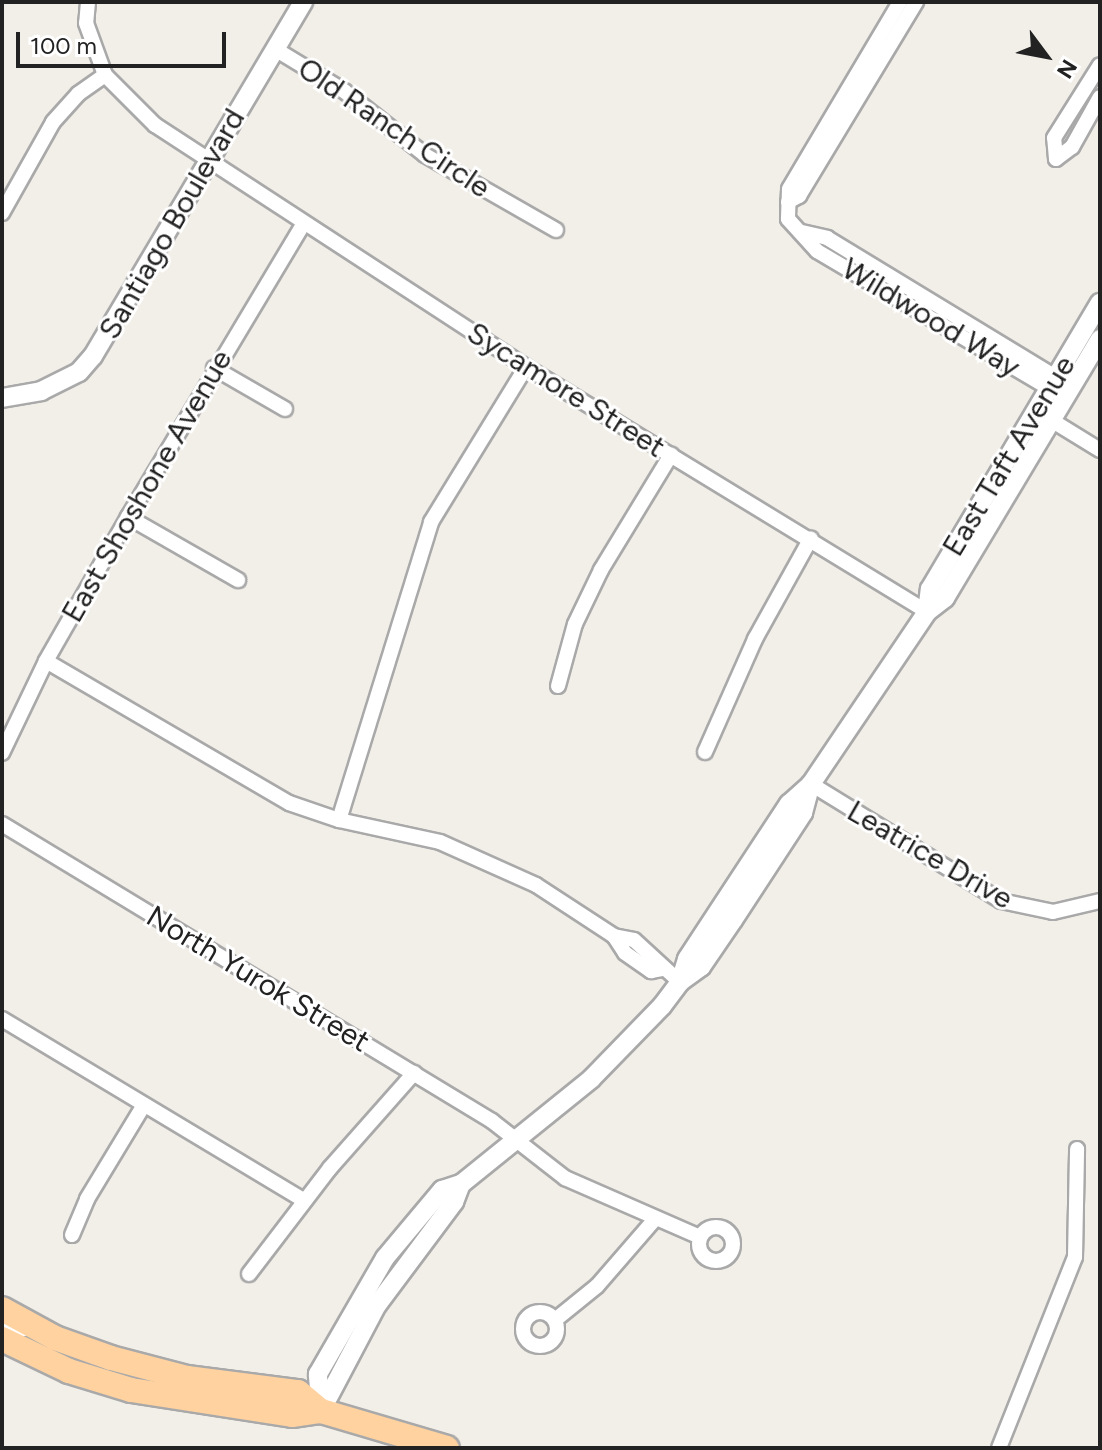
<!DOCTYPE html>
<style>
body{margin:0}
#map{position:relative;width:1102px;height:1450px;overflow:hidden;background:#f2eee8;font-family:Figtree,sans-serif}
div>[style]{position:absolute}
.roads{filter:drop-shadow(2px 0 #a9a9a9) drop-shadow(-2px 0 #a9a9a9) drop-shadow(0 2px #a9a9a9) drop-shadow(0 -2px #a9a9a9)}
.minor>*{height:14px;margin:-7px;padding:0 7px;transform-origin:7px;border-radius:7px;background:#fff}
.minor>.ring{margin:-7px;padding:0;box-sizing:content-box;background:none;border:14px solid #fff;border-radius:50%}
.tertiary>*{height:18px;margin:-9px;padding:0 9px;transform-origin:9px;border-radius:9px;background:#fff}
.primary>*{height:24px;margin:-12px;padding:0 12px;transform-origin:12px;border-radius:12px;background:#ffd2a0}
span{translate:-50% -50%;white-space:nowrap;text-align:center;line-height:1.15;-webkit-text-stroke:6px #fff;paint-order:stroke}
.street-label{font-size:30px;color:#222}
.frame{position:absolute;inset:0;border:4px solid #222;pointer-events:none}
.north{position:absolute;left:1006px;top:16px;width:80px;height:80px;-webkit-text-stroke:6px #fff;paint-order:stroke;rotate:122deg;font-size:22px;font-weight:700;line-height:32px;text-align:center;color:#222}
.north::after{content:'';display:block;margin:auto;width:28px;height:36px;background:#222;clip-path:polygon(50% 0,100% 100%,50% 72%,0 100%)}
.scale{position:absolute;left:16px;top:32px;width:210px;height:36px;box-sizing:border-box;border:4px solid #222;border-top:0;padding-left:10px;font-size:24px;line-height:28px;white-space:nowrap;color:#222;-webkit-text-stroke:6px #fff;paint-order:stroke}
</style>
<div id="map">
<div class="roads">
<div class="minor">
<i style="left:88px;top:2px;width:21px;rotate:95deg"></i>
<i style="left:86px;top:23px;width:55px;rotate:69.9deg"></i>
<i style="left:105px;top:75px;width:71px;rotate:45deg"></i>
<i style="left:155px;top:125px;width:443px;rotate:33.1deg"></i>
<i style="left:526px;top:367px;width:470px;rotate:31.4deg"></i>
<i style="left:900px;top:2px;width:217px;rotate:120.7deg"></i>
<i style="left:789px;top:189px;width:30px;rotate:92deg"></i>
<i style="left:788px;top:219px;width:43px;rotate:47.8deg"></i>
<i style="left:817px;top:251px;width:277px;rotate:30.6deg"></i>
<i style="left:275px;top:49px;width:81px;rotate:31.3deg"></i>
<i style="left:344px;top:91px;width:103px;rotate:38.3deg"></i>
<i style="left:425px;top:155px;width:151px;rotate:29.8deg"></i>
<i style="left:1056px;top:159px;width:21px;rotate:-95deg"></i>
<i style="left:1054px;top:138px;width:86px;rotate:-57.8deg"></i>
<i style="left:1056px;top:159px;width:20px;rotate:-37deg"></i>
<i style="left:1072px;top:147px;width:57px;rotate:-60.8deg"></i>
<i style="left:788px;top:202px;width:13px;rotate:-29deg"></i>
<i style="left:799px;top:196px;width:227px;rotate:-58.9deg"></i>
<i style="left:2px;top:213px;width:104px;rotate:-60.7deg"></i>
<i style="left:53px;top:122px;width:38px;rotate:-48deg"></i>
<i style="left:78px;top:94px;width:33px;rotate:-35deg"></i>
<i style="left:802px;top:232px;width:26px;rotate:13deg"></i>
<i style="left:827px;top:238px;width:277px;rotate:31.3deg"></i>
<i style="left:214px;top:368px;width:82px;rotate:30deg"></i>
<i style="left:1043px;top:415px;width:67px;rotate:31.6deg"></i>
<i style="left:128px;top:517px;width:127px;rotate:29.8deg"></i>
<i style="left:46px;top:661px;width:281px;rotate:30.3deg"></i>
<i style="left:289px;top:803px;width:53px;rotate:18.8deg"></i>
<i style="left:339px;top:820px;width:103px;rotate:12.3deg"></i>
<i style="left:440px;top:842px;width:105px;rotate:24.1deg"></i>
<i style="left:536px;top:885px;width:93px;rotate:33.2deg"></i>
<i style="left:614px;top:936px;width:20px;rotate:11deg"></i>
<i style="left:634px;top:940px;width:62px;rotate:42.4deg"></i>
<i style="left:558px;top:686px;width:64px;rotate:-74.7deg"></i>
<i style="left:575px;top:624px;width:60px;rotate:-64.3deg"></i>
<i style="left:601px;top:570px;width:135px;rotate:-58.7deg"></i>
<i style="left:705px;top:752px;width:124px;rotate:-66.1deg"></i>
<i style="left:755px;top:639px;width:115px;rotate:-61deg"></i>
<i style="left:2px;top:753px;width:102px;rotate:-64.4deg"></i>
<i style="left:46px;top:661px;width:166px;rotate:-60.3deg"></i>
<i style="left:128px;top:517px;width:340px;rotate:-59.1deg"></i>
<i style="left:811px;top:784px;width:223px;rotate:31.6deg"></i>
<i style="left:1001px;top:901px;width:53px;rotate:11.9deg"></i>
<i style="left:1053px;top:912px;width:48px;rotate:-13.2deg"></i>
<i style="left:339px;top:820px;width:312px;rotate:-72.8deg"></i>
<i style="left:431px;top:522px;width:182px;rotate:-58.5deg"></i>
<i style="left:2px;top:824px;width:573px;rotate:31.22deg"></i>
<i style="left:492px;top:1121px;width:93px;rotate:38deg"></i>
<i style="left:565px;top:1178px;width:147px;rotate:23.6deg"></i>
<i style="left:614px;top:936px;width:20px;rotate:57deg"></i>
<i style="left:625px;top:953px;width:32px;rotate:35deg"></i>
<i style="left:651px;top:971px;width:11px;rotate:-10deg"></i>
<i style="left:2px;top:1019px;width:353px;rotate:31deg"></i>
<i class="ring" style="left:699px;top:1227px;width:20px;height:20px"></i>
<i style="left:72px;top:1235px;width:39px;rotate:-67deg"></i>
<i style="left:87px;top:1199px;width:110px;rotate:-58.8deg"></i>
<i style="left:249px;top:1274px;width:133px;rotate:-52.6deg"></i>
<i style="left:330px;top:1168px;width:127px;rotate:-48.5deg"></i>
<i class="ring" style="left:523px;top:1312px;width:20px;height:20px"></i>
<i style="left:555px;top:1320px;width:54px;rotate:-39deg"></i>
<i style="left:597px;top:1286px;width:89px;rotate:-49.1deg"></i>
<i style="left:2px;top:1323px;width:16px;rotate:30deg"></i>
<i style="left:16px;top:1331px;width:16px;rotate:-14deg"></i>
<i style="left:999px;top:1448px;width:206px;rotate:-68.3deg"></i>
<i style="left:1075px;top:1257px;width:108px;rotate:-88.9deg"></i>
</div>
<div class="tertiary">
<i style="left:2px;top:398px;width:40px;rotate:-10deg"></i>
<i style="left:41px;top:391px;width:42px;rotate:-26.6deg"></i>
<i style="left:79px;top:372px;width:21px;rotate:-49deg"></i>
<i style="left:93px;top:356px;width:412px;rotate:-59.3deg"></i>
<i style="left:927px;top:612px;width:23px;rotate:-83deg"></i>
<i style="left:930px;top:589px;width:333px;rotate:-59.3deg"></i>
<i style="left:680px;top:982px;width:26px;rotate:-36deg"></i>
<i style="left:701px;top:967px;width:57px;rotate:-55.8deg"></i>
<i style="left:733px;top:920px;width:128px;rotate:-56.8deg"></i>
<i style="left:803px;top:813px;width:30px;rotate:-75deg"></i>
<i style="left:321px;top:1411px;width:37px;rotate:-95deg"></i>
<i style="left:318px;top:1374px;width:134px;rotate:-60deg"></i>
<i style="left:385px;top:1258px;width:89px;rotate:-50deg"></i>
<i style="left:442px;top:1190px;width:20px;rotate:-18deg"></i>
<i style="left:461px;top:1184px;width:167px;rotate:-38.9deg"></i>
<i style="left:591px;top:1079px;width:102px;rotate:-45.8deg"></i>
<i style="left:662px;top:1006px;width:30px;rotate:-53deg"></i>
<i style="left:680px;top:982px;width:24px;rotate:-73deg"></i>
<i style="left:687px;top:959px;width:186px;rotate:-56.7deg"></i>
<i style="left:789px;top:804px;width:30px;rotate:-42deg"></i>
<i style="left:811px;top:784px;width:207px;rotate:-56deg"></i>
<i style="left:927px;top:612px;width:23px;rotate:-38deg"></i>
<i style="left:945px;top:598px;width:302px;rotate:-59.1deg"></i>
<i style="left:321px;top:1411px;width:120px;rotate:-62.2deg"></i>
<i style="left:377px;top:1305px;width:129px;rotate:-53.2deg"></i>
<i style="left:454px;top:1202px;width:19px;rotate:-69deg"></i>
</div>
<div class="primary">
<i style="left:2px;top:1309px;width:60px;rotate:28.7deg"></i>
<i style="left:55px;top:1338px;width:59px;rotate:19.7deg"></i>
<i style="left:111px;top:1358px;width:79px;rotate:14.7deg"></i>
<i style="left:187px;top:1378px;width:112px;rotate:7.2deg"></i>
<i style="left:298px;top:1392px;width:30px;rotate:40deg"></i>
<i style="left:2px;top:1339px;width:74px;rotate:25.5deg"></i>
<i style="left:69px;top:1371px;width:65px;rotate:17deg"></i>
<i style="left:131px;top:1390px;width:163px;rotate:8.8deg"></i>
<i style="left:292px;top:1415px;width:29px;rotate:-8deg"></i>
<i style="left:321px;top:1411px;width:131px;rotate:16.4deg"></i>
</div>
</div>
<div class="street-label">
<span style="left:394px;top:128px;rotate:34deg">Old Ranch Circle</span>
<span style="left:172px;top:224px;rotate:-60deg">Santiago Boulevard</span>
<span style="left:931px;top:318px;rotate:31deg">Wildwood Way</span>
<span style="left:566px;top:390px;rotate:32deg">Sycamore Street</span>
<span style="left:1009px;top:456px;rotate:-59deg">East Taft Avenue</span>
<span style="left:147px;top:486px;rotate:-60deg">East Shoshone Avenue</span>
<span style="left:930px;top:855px;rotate:30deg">Leatrice Drive</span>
<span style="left:258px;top:979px;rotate:31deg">North Yurok Street</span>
</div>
<div class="frame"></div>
<div class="north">N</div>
<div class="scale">100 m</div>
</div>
